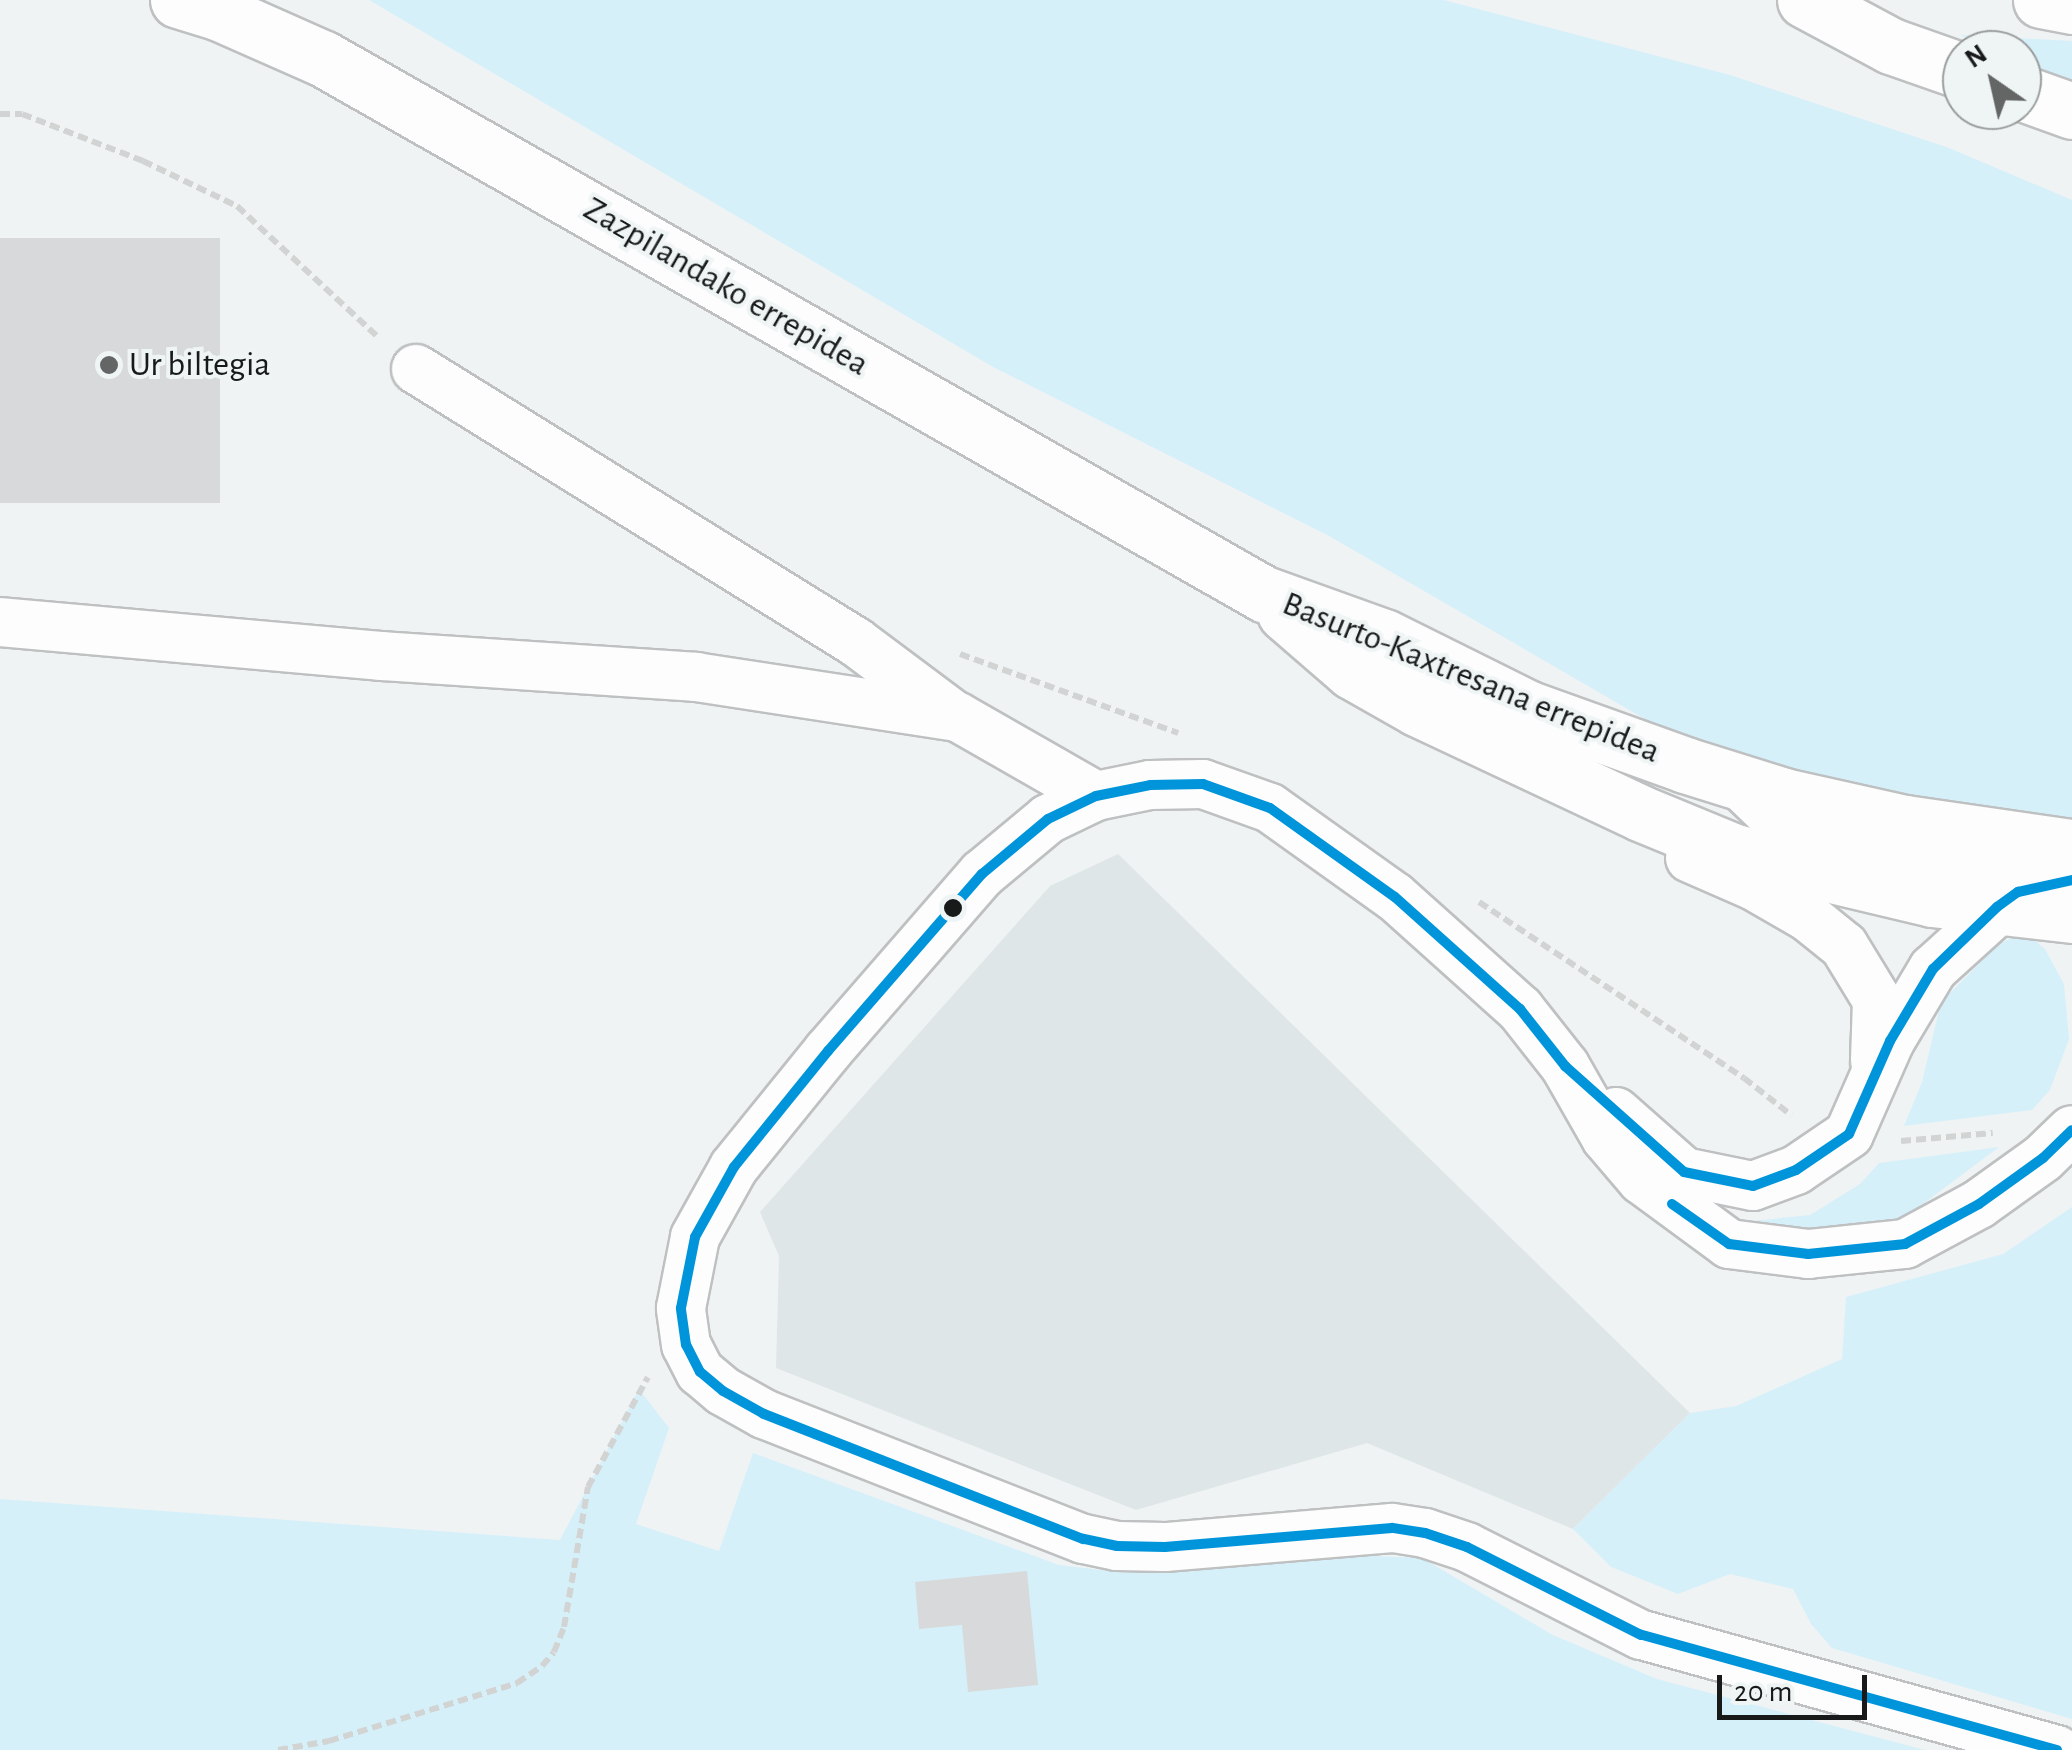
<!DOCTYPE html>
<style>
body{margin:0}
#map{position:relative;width:2072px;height:1750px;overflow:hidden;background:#f0f3f4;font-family:"Alegreya Sans",sans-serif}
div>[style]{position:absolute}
.built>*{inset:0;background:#dee6e8}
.green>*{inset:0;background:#d6f0fa}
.building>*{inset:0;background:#d7d9da;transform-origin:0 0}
.path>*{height:6px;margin-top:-3px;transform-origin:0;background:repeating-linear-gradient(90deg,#d2d3d3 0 10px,transparent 0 15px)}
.roads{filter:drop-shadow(2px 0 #bec0c1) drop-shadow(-2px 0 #bec0c1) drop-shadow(0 2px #bec0c1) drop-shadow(0 -2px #bec0c1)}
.street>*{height:48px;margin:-24px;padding:0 24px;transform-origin:24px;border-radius:24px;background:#fdfdfd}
.secondary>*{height:55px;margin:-27.5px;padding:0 27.5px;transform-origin:27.5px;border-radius:27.5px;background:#fdfdfd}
.highway>*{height:55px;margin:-27.5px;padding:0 27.5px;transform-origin:27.5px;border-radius:27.5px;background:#fdfdfd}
.bus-1>*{height:10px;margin:-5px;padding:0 5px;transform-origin:5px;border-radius:5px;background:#0095da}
.dots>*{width:28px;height:28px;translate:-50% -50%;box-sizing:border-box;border:5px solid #eff4f5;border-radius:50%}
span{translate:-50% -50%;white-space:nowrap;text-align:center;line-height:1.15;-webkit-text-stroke:8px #eff4f5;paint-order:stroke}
.street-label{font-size:35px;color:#181a1a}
.poi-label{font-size:35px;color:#181a1a}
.left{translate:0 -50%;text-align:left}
.north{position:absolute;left:1942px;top:30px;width:100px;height:100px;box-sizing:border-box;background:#eff4f5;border:2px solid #999d9d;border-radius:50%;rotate:326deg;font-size:28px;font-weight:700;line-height:40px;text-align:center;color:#181a1a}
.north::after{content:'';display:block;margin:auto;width:35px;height:45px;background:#646666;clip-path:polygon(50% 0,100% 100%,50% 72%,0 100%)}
.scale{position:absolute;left:1717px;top:1675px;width:150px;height:45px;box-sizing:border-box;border:5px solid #181a1a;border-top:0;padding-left:12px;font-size:30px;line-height:35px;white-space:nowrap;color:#181a1a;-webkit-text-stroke:8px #eff4f5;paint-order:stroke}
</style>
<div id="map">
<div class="built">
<i style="clip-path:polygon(1118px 854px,1690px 1413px,1573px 1529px,1367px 1443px,1136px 1510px,776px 1368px,779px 1256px,760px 1212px,1050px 886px)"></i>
</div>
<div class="green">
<i style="clip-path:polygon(369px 0,1444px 0,1730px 75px,1949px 148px,2072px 200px,2072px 824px,1842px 788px,1695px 748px,1329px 536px,993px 367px)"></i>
<i style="clip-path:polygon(1960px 35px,2072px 41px,2072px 82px,2022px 61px,2022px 50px,1995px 50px)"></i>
<i style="clip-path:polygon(2011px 938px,2033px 939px,2045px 949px,2064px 984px,2069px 1039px,2050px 1090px,2032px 1110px,1904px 1126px,1922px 1082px,1941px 1002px,1998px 945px)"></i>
<i style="clip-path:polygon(1999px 1147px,1911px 1213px,1866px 1230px,1812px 1237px,1753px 1221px,1810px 1215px,1860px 1184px,1879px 1163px)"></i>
<i style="clip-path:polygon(2072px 1207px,2072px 1719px,1832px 1648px,1811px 1624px,1793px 1589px,1730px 1574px,1678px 1594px,1611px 1567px,1573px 1529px,1690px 1413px,1736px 1406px,1842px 1359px,1846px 1297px,2003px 1254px)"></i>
<i style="clip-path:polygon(639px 1389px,669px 1428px,636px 1524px,719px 1551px,753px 1453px,1059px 1565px,1127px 1573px,1373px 1556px,1422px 1558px,1553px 1635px,1657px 1679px,1925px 1750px,0 1750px,0 1499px,560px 1540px)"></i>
</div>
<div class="building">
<i style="left:0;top:238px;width:220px;height:265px"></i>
<i style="clip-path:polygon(1027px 1571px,1038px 1685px,968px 1692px,962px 1625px,919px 1629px,915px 1582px)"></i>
</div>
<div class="path">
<i style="left:0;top:114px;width:22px"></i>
<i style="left:22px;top:114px;width:130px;rotate:21.2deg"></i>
<i style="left:143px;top:161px;width:104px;rotate:25.6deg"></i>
<i style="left:237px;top:206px;width:192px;rotate:42.9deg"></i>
<i style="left:960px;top:654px;width:232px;rotate:19.9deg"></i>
<i style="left:1479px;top:902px;width:318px;rotate:33.6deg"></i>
<i style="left:1744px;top:1078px;width:60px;rotate:38.2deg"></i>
<i style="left:1901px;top:1141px;width:92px;rotate:-5deg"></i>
<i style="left:278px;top:1750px;width:52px;rotate:-10deg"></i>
<i style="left:329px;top:1741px;width:197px;rotate:-17.1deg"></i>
<i style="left:517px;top:1683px;width:30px;rotate:-34deg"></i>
<i style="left:542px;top:1666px;width:18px;rotate:-49deg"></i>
<i style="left:554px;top:1652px;width:27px;rotate:-68deg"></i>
<i style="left:564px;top:1627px;width:142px;rotate:-80.3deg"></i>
<i style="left:588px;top:1487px;width:125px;rotate:-61.4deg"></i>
</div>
<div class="roads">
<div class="street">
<i style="left:416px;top:369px;width:518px;rotate:31.82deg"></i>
<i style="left:856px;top:642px;width:119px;rotate:36.8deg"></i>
<i style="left:0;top:622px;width:383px;rotate:5.1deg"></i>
<i style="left:381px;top:656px;width:316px;rotate:3.8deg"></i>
<i style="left:696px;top:677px;width:265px;rotate:8.7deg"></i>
<i style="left:958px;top:717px;width:159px;rotate:29.8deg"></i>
<i style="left:1736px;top:781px;width:72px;rotate:43.9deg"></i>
<i style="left:1788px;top:831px;width:192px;rotate:12.3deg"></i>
<i style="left:1976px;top:872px;width:72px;rotate:27.3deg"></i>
<i style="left:1690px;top:858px;width:70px;rotate:23.6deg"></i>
<i style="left:1754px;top:886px;width:62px;rotate:29.9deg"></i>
<i style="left:1808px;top:917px;width:46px;rotate:38.9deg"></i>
<i style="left:1844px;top:946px;width:63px;rotate:58.6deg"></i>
<i style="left:1877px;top:1000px;width:61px;rotate:91.9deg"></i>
<i style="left:1616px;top:1112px;width:91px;rotate:41.4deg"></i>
<i style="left:1684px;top:1172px;width:70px;rotate:11.5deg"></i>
<i style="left:1753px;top:1186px;width:46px;rotate:-20.4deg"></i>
<i style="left:1796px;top:1170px;width:64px;rotate:-34.2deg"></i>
<i style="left:1849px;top:1134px;width:102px;rotate:-66.2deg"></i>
<i style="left:1890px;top:1041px;width:84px;rotate:-59.2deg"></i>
<i style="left:1933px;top:969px;width:115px;rotate:-42.2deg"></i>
<i style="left:2018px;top:892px;width:55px;rotate:-12.5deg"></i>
<i style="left:2057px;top:1750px;width:432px;rotate:-164.5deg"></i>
<i style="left:1641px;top:1635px;width:195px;rotate:-153.2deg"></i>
<i style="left:1467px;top:1547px;width:44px;rotate:-161.6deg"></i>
<i style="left:1425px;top:1533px;width:33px;rotate:-171deg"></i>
<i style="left:1392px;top:1528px;width:228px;rotate:175.2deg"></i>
<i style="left:1165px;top:1547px;width:48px;rotate:-178.8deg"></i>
<i style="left:1117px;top:1546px;width:35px;rotate:-168deg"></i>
<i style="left:1083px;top:1539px;width:343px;rotate:-158.6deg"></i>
<i style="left:764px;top:1414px;width:47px;rotate:-150.7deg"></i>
<i style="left:723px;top:1391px;width:30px;rotate:-140deg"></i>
<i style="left:700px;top:1372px;width:30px;rotate:-117deg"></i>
<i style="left:686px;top:1345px;width:37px;rotate:-98deg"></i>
<i style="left:681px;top:1308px;width:72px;rotate:-78.8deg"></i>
<i style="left:695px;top:1237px;width:80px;rotate:-60.9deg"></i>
<i style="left:734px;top:1167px;width:149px;rotate:-51deg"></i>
<i style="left:828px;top:1051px;width:235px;rotate:-49deg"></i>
<i style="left:982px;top:874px;width:86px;rotate:-39.8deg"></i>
<i style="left:1048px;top:819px;width:53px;rotate:-25.6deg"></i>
<i style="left:1096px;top:796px;width:55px;rotate:-11.5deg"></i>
<i style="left:1150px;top:785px;width:53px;rotate:-1.1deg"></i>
<i style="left:1203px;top:784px;width:71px;rotate:19.7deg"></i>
<i style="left:1270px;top:808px;width:153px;rotate:35.5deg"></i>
<i style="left:1395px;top:897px;width:168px;rotate:41.9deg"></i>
<i style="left:1520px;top:1009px;width:73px;rotate:51.7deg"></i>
<i style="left:1565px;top:1066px;width:83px;rotate:60.3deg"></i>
<i style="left:1606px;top:1138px;width:55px;rotate:49.4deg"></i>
<i style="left:1642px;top:1180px;width:108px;rotate:36.3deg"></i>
<i style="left:1729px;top:1244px;width:80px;rotate:7.2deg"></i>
<i style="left:1808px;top:1254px;width:98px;rotate:-5.9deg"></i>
<i style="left:1905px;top:1244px;width:84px;rotate:-28.4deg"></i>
<i style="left:1979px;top:1204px;width:79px;rotate:-35.7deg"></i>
<i style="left:2043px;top:1158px;width:40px;rotate:-44deg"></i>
</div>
<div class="secondary">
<i style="left:178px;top:0;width:44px;rotate:17.2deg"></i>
<i style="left:220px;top:13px;width:114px;rotate:23.9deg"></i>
<i style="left:324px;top:59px;width:1082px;rotate:29.65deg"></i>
<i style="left:1264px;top:594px;width:127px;rotate:19.7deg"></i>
<i style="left:1384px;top:637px;width:160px;rotate:26.4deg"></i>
<i style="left:1527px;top:708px;width:168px;rotate:19.8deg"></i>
<i style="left:1685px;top:765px;width:104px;rotate:17.4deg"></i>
<i style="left:1784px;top:796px;width:124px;rotate:12.6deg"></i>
<i style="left:1905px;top:823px;width:169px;rotate:8.2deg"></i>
<i style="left:1285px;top:613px;width:89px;rotate:40.9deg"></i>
<i style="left:1352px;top:671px;width:75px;rotate:29.6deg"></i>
<i style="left:1417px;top:708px;width:246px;rotate:25.2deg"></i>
<i style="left:1640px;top:813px;width:103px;rotate:22.3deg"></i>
<i style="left:1735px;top:852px;width:203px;rotate:13.4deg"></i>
<i style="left:1932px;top:899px;width:141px;rotate:6.5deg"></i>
</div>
<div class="highway">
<i style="left:1805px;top:0;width:98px;rotate:28.1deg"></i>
<i style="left:1891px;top:46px;width:75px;rotate:19.4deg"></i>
<i style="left:2041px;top:0;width:32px;rotate:11deg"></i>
<i style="left:2022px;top:93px;width:53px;rotate:19.8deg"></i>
</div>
</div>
<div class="bus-1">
<i style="left:1672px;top:1204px;width:70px;rotate:35.1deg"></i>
<i style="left:1729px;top:1244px;width:80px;rotate:7.2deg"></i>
<i style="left:1808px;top:1254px;width:98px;rotate:-5.9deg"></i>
<i style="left:1905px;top:1244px;width:84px;rotate:-28.4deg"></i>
<i style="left:1979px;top:1204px;width:79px;rotate:-35.7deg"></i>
<i style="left:2043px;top:1158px;width:40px;rotate:-44deg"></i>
<i style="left:2057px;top:1750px;width:432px;rotate:-164.5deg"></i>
<i style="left:1641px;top:1635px;width:195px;rotate:-153.2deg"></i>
<i style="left:1467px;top:1547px;width:44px;rotate:-161.6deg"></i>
<i style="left:1425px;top:1533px;width:33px;rotate:-171deg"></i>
<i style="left:1392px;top:1528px;width:228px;rotate:175.2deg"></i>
<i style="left:1165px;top:1547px;width:48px;rotate:-178.8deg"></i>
<i style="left:1117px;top:1546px;width:35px;rotate:-168deg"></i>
<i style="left:1083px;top:1539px;width:343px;rotate:-158.6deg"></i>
<i style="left:764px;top:1414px;width:47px;rotate:-150.7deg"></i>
<i style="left:723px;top:1391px;width:30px;rotate:-140deg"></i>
<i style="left:700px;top:1372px;width:30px;rotate:-117deg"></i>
<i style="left:686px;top:1345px;width:37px;rotate:-98deg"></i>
<i style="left:681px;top:1308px;width:72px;rotate:-78.8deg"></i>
<i style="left:695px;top:1237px;width:80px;rotate:-60.9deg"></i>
<i style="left:734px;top:1167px;width:149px;rotate:-51deg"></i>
<i style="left:828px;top:1051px;width:235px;rotate:-49deg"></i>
<i style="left:982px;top:874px;width:86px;rotate:-39.8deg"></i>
<i style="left:1048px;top:819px;width:53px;rotate:-25.6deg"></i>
<i style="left:1096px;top:796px;width:55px;rotate:-11.5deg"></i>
<i style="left:1150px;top:785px;width:53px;rotate:-1.1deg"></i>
<i style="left:1203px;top:784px;width:71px;rotate:19.7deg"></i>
<i style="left:1270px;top:808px;width:153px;rotate:35.5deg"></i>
<i style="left:1395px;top:897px;width:168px;rotate:41.9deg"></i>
<i style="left:1520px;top:1009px;width:73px;rotate:51.7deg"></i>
<i style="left:1565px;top:1066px;width:159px;rotate:41.7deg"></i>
<i style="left:1684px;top:1172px;width:70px;rotate:11.5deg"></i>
<i style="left:1753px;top:1186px;width:46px;rotate:-20.4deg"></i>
<i style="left:1796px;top:1170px;width:64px;rotate:-34.2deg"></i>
<i style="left:1849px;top:1134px;width:102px;rotate:-66.2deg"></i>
<i style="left:1890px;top:1041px;width:84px;rotate:-59.2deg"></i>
<i style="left:1933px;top:969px;width:89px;rotate:-44.1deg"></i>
<i style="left:1997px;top:907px;width:26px;rotate:-36deg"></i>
<i style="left:2018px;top:892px;width:55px;rotate:-12.5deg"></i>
</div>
<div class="dots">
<i style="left:109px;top:365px;background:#646666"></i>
<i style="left:953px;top:908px;background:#181a1a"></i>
</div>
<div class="street-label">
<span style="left:726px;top:287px;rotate:30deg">Zazpilandako errepidea</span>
<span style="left:1471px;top:678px;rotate:22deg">Basurto-Kaxtresana errepidea</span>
</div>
<div class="poi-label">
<span class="left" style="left:129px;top:365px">Ur biltegia</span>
</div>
<div class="north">N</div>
<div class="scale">20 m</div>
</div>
